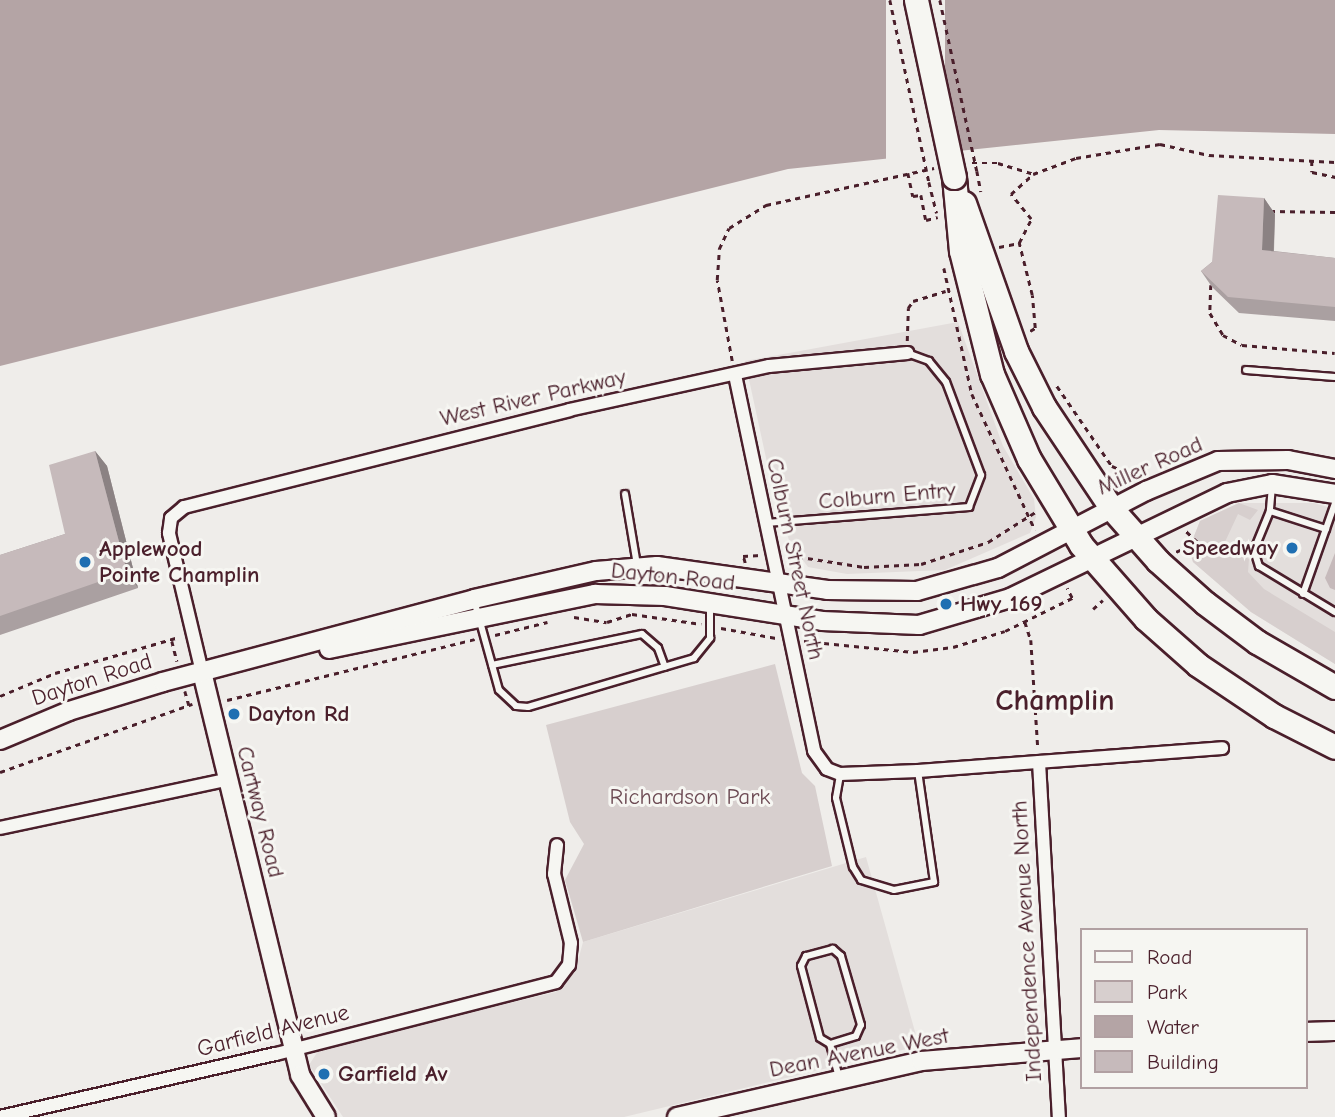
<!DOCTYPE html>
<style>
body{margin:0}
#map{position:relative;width:1335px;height:1117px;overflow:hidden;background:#efedea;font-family:"Comic Neue",sans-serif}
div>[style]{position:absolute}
.built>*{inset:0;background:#e3dedc}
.green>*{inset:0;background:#d7cfce}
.water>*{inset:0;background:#b4a4a5}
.pier>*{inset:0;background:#efedea;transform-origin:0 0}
.path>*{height:2.5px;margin-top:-1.25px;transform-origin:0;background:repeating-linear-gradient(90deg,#4a1f2b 0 5px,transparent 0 10px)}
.roads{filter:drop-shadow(2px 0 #4a1f2b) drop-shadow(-2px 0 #4a1f2b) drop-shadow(0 2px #4a1f2b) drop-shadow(0 -2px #4a1f2b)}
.lane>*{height:6px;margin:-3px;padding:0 3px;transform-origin:3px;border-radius:3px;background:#f6f6f2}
.street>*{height:12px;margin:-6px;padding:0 6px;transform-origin:6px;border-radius:6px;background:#f6f6f2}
.secondary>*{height:18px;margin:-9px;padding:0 9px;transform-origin:9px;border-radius:9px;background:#f6f6f2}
.highway>*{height:23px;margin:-11.5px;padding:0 11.5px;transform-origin:11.5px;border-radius:11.5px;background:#f6f6f2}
.path-bridge>*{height:2.5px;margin-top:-1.25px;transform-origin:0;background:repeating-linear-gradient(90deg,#4a1f2b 0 5px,transparent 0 10px)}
.bridges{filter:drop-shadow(2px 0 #4a1f2b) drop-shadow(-2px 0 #4a1f2b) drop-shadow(0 2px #4a1f2b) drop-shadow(0 -2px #4a1f2b)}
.highway-bridge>*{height:23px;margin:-11.5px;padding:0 11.5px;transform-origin:11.5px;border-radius:11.5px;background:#f6f6f2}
.wall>*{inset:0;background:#aaa0a1}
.shaded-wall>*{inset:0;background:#8b8283}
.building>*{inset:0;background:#c6babb}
.dots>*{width:19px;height:19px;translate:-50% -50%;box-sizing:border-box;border:4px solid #f6f6f2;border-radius:50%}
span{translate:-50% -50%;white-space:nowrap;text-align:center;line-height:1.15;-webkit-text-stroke:6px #f6f6f2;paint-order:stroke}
.street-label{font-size:23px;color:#4a1f2b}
.poi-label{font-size:23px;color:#4a1f2b;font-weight:700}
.right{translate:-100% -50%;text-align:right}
.left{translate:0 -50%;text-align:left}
.park-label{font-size:23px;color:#6d4b54}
.district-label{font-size:30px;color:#4a1f2b;font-weight:700}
.legend{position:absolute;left:1080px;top:928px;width:228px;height:161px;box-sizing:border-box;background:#f6f6f2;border:2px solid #b1a0a2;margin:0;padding:9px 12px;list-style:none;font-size:21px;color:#4a1f2b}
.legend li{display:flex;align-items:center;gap:14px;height:35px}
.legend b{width:35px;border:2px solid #b1a0a2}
</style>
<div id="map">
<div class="built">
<i style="clip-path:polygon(958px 322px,1003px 446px,1034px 499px,1036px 517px,1030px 533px,945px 570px,847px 574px,808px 567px,790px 543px,774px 495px,745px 361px)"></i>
<i style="clip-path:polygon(1239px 503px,1314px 503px,1335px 509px,1335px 664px,1251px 612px,1193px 562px,1189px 549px,1200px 521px)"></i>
<i style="clip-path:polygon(866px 857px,919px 1046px,624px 1117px,343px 1117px,309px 1065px,320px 1048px,556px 992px,575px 972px,583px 942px)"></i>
</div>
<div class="green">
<i style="clip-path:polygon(1239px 503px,1258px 510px,1250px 520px,1238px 514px,1224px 544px,1249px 559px,1248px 572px,1264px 589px,1335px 632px,1335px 664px,1251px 612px,1193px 562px,1189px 549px,1200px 521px)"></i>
<i style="clip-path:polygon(775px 664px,802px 773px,815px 786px,832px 866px,583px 942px,565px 880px,584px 844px,570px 822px,546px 725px)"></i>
</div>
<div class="water">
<i style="clip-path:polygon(0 0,1335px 0,1335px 134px,1159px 130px,788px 169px,0 366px)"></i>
</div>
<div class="pier">
<i style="left:886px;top:0;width:59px;height:163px"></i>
</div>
<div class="path">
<i style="left:1312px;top:161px;width:11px;rotate:90deg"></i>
<i style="left:1312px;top:172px;width:24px;rotate:12deg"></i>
<i style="left:972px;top:163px;width:26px"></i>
<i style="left:998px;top:163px;width:37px;rotate:17deg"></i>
<i style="left:977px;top:171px;width:21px;rotate:79deg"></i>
<i style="left:908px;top:173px;width:24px;rotate:78deg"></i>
<i style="left:913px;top:196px;width:8px;rotate:-7deg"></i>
<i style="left:921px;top:195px;width:25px;rotate:79deg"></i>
<i style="left:926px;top:220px;width:12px;rotate:-14deg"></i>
<i style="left:929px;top:182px;width:32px;rotate:76deg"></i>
<i style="left:1270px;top:211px;width:65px;rotate:0.9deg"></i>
<i style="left:999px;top:247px;width:20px;rotate:-11deg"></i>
<i style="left:944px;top:268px;width:129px;rotate:77.5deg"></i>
<i style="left:972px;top:394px;width:150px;rotate:65.1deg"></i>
<i style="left:1211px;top:285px;width:28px;rotate:92deg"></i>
<i style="left:1210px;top:313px;width:26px;rotate:59deg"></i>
<i style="left:1223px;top:335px;width:21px;rotate:28deg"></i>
<i style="left:1242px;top:345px;width:93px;rotate:4.9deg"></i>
<i style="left:1030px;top:331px;width:6px;rotate:-31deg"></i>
<i style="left:1035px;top:328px;width:33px;rotate:-95deg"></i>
<i style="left:1032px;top:295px;width:54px;rotate:-104deg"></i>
<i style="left:1019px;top:243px;width:27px;rotate:-63deg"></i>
<i style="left:1031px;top:219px;width:32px;rotate:-129deg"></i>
<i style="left:1011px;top:194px;width:30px;rotate:-42deg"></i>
<i style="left:1033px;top:174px;width:46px;rotate:-20.4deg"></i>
<i style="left:1076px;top:158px;width:85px;rotate:-9.5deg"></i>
<i style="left:1160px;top:144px;width:50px;rotate:12.7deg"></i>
<i style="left:1209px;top:155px;width:126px;rotate:3.2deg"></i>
<i style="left:907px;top:341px;width:33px;rotate:-88deg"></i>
<i style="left:908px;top:308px;width:9px;rotate:-54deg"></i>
<i style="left:913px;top:301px;width:34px;rotate:-17deg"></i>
<i style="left:732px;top:361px;width:82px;rotate:-100.5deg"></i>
<i style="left:717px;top:280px;width:31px;rotate:-86deg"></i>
<i style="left:719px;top:249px;width:23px;rotate:-65deg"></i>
<i style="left:729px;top:228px;width:44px;rotate:-31.9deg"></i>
<i style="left:766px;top:205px;width:172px;rotate:-12.4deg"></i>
<i style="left:1057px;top:386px;width:97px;rotate:55.5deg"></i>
<i style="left:1112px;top:466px;width:26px;rotate:25deg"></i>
<i style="left:1176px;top:552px;width:23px;rotate:-25deg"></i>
<i style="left:1197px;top:542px;width:16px;rotate:-137deg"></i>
<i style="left:788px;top:555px;width:77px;rotate:9deg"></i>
<i style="left:864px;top:567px;width:57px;rotate:-3deg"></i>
<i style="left:921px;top:564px;width:71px;rotate:-18.2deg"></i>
<i style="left:988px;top:542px;width:58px;rotate:-32.3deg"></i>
<i style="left:745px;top:563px;width:7px;rotate:-106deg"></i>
<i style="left:743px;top:556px;width:18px;rotate:-3deg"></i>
<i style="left:1093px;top:609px;width:13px;rotate:-42deg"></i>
<i style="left:574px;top:617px;width:33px;rotate:9deg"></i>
<i style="left:607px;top:622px;width:26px;rotate:-18deg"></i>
<i style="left:632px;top:614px;width:70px;rotate:8.2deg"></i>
<i style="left:1025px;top:622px;width:19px;rotate:72deg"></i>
<i style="left:1031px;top:640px;width:107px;rotate:86.3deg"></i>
<i style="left:721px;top:628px;width:56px;rotate:10.3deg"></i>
<i style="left:495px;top:635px;width:54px;rotate:-14deg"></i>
<i style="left:172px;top:641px;width:21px;rotate:76deg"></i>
<i style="left:804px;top:641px;width:110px;rotate:5.8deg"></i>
<i style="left:913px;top:652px;width:40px;rotate:-7.1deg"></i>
<i style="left:953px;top:647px;width:54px;rotate:-17.1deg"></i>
<i style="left:1005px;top:631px;width:75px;rotate:-26.2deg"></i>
<i style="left:1072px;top:598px;width:11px;rotate:-117deg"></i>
<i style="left:185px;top:691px;width:15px;rotate:74deg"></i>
<i style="left:0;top:696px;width:60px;rotate:-22.7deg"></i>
<i style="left:55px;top:673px;width:129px;rotate:-16.2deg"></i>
<i style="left:227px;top:700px;width:255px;rotate:-13.8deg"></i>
<i style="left:0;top:772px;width:204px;rotate:-19.5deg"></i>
</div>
<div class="roads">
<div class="lane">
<i style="left:1246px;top:370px;width:89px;rotate:4.5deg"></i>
<i style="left:1272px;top:486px;width:25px;rotate:95deg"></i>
<i style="left:1270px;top:511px;width:42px;rotate:112.3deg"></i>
<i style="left:1254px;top:550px;width:17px;rotate:73deg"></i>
<i style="left:1259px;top:566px;width:89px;rotate:31.2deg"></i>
<i style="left:625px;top:494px;width:72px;rotate:80.4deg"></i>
<i style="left:1270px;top:511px;width:59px;rotate:17.8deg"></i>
<i style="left:766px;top:523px;width:204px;rotate:-4.5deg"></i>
<i style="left:969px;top:507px;width:34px;rotate:-69deg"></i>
<i style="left:981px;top:475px;width:99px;rotate:-110.6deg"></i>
<i style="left:946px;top:382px;width:27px;rotate:-129deg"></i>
<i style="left:929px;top:361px;width:23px;rotate:-160deg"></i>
<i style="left:1303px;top:594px;width:96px;rotate:-70.6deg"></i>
<i style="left:474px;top:600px;width:93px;rotate:74.5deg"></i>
<i style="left:499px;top:690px;width:23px;rotate:43deg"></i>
<i style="left:516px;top:706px;width:12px;rotate:5deg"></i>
<i style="left:528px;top:707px;width:173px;rotate:-16.4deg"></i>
<i style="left:694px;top:658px;width:26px;rotate:-51deg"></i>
<i style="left:710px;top:638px;width:32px;rotate:-90deg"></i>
<i style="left:492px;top:665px;width:153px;rotate:-11.7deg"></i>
<i style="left:642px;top:634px;width:21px;rotate:41deg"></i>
<i style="left:658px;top:648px;width:20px;rotate:70deg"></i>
<i style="left:840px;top:775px;width:23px;rotate:100deg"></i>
<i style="left:836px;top:798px;width:71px;rotate:76.2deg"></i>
<i style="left:853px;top:867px;width:15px;rotate:58deg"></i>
<i style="left:861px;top:880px;width:34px;rotate:17deg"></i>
<i style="left:894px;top:890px;width:41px;rotate:-11.3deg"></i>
<i style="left:934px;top:882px;width:112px;rotate:-98.2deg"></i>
<i style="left:830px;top:1044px;width:27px;rotate:-17deg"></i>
<i style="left:856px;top:1036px;width:12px;rotate:-66deg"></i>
<i style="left:861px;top:1025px;width:72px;rotate:-106.2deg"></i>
<i style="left:841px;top:956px;width:11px;rotate:-139deg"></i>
<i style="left:833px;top:949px;width:28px;rotate:165deg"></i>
<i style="left:806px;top:956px;width:11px;rotate:117deg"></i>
<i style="left:801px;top:966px;width:74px;rotate:75.2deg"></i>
<i style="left:820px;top:1038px;width:12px;rotate:31deg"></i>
<i style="left:830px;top:1044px;width:34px;rotate:75deg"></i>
</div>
<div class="street">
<i style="left:735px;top:375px;width:384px;rotate:78.1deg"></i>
<i style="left:814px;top:751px;width:22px;rotate:54deg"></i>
<i style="left:827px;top:769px;width:14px;rotate:21deg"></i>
<i style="left:840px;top:774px;width:78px;rotate:-2.2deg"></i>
<i style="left:918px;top:771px;width:305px;rotate:-4.3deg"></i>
<i style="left:202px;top:672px;width:143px;rotate:-103.4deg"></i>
<i style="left:169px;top:533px;width:15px;rotate:-82deg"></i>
<i style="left:171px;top:518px;width:17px;rotate:-40deg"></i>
<i style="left:184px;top:507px;width:397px;rotate:-14.1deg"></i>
<i style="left:569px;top:410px;width:205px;rotate:-12.4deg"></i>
<i style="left:769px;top:366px;width:139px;rotate:-5.4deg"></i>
<i style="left:1039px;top:762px;width:356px;rotate:86.8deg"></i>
<i style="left:0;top:828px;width:231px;rotate:-12deg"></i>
<i style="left:0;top:1117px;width:283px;rotate:-12.9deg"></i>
<i style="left:276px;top:1054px;width:289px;rotate:-14.4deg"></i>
<i style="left:556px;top:982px;width:21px;rotate:-53deg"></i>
<i style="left:569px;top:965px;width:22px;rotate:-85deg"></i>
<i style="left:571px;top:943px;width:71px;rotate:-103.8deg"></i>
<i style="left:554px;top:874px;width:29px;rotate:-84deg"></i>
</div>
<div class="secondary">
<i style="left:329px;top:649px;width:272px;rotate:-11.7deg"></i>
<i style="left:595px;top:594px;width:70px;rotate:1.6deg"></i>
<i style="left:665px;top:596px;width:159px;rotate:9deg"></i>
<i style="left:822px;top:621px;width:97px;rotate:2.4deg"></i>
<i style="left:919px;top:625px;width:95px;rotate:-16.5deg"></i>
<i style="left:1010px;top:598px;width:241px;rotate:-25.8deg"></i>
<i style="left:1227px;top:493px;width:46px;rotate:-11.3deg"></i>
<i style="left:1272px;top:484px;width:64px;rotate:9deg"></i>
<i style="left:202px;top:672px;width:415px;rotate:76.3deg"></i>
<i style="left:300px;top:1075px;width:49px;rotate:58.2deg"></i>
<i style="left:0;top:740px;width:75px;rotate:-22.8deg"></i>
<i style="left:69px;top:711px;width:98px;rotate:-17.1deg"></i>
<i style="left:163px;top:682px;width:322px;rotate:-14.9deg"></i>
<i style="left:474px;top:599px;width:125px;rotate:-12.9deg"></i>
<i style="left:596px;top:571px;width:61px;rotate:-4.7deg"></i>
<i style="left:657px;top:566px;width:172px;rotate:8deg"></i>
<i style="left:827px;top:590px;width:90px;rotate:0.6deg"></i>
<i style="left:917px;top:591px;width:84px;rotate:-15.9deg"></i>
<i style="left:998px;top:568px;width:167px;rotate:-27.5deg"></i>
<i style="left:1146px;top:491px;width:78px;rotate:-22.6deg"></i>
<i style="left:1218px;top:461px;width:70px;rotate:-0.8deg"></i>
<i style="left:1288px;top:460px;width:48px;rotate:10.8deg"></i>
<i style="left:1305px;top:1032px;width:30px;rotate:-2deg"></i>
<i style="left:677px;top:1117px;width:250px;rotate:-12.9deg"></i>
<i style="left:921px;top:1061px;width:161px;rotate:-4.6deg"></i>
</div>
<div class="highway">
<i style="left:954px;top:177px;width:74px;rotate:84.6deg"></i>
<i style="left:961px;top:251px;width:127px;rotate:75.9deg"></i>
<i style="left:992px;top:374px;width:93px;rotate:66.5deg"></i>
<i style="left:1029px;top:459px;width:100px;rotate:58.8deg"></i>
<i style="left:1081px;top:545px;width:98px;rotate:48.7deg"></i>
<i style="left:1146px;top:619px;width:69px;rotate:41.5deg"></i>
<i style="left:1198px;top:665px;width:92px;rotate:33.9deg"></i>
<i style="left:1274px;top:716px;width:68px;rotate:26.9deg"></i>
<i style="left:964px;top:203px;width:157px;rotate:70.6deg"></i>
<i style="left:1016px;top:351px;width:63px;rotate:63.4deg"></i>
<i style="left:1044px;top:407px;width:123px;rotate:56.3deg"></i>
<i style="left:1112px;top:509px;width:69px;rotate:48.5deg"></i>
<i style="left:1158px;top:561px;width:63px;rotate:41.8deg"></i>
<i style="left:1205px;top:603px;width:65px;rotate:36.9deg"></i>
<i style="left:1257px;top:642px;width:90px;rotate:30deg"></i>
</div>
</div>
<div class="path-bridge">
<i style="left:890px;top:0;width:186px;rotate:77.9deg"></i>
<i style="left:940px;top:0;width:175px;rotate:77.8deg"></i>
</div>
<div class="bridges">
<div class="highway-bridge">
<i style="left:916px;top:0;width:181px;rotate:77.9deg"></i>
</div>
</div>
<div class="wall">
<i style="clip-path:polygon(1264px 198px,1275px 214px,1274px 251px,1335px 258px,1335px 321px,1239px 313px,1212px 287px,1201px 271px,1212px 262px)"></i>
<i style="clip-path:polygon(95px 451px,107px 466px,138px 588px,0 635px,0 555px,65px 534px)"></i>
</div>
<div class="shaded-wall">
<i style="clip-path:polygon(1264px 198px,1275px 214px,1273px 266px,1262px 250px)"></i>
<i style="clip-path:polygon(95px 451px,107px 466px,138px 588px,127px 572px)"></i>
</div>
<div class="building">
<i style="clip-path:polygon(1218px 195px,1264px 198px,1262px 250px,1335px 258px,1335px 307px,1228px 297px,1201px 271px,1212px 262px)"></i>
<i style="clip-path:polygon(95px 451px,127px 572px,0 616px,0 555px,65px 534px,49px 465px)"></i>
<i style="clip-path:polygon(1335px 553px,1335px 590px,1330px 588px,1325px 578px)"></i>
</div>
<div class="dots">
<i style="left:1292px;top:548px;background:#1f6fb2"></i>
<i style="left:85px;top:562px;background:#1f6fb2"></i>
<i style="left:946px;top:604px;background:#1f6fb2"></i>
<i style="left:234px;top:714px;background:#1f6fb2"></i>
<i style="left:324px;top:1074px;background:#1f6fb2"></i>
</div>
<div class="street-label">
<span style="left:533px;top:398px;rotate:-13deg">West River Parkway</span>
<span style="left:1150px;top:466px;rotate:-24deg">Miller Road</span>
<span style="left:887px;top:496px;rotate:-5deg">Colburn Entry</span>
<span style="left:795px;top:559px;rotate:78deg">Colburn Street North</span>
<span style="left:673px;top:577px;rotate:6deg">Dayton Road</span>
<span style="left:92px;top:680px;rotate:-18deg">Dayton Road</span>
<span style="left:260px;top:812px;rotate:76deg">Cartway Road</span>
<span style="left:1027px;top:941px;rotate:-93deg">Independence Avenue North</span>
<span style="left:273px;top:1031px;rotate:-14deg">Garfield Avenue</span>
<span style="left:859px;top:1053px;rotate:-11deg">Dean Avenue West</span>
</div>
<div class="poi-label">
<span class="right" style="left:1278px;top:548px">Speedway</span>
<span class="left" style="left:99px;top:562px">Applewood<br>Pointe Champlin</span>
<span class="left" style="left:960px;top:604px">Hwy 169</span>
<span class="left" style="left:248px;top:714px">Dayton Rd</span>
<span class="left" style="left:338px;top:1074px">Garfield Av</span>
</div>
<div class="park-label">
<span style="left:690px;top:797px">Richardson Park</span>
</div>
<div class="district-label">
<span style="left:1055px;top:701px">Champlin</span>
</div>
<ul class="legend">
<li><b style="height:9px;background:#f6f6f2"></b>Road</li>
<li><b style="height:19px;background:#d7cfce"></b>Park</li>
<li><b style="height:19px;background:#b4a4a5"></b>Water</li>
<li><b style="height:19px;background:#c6babb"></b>Building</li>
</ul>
</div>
